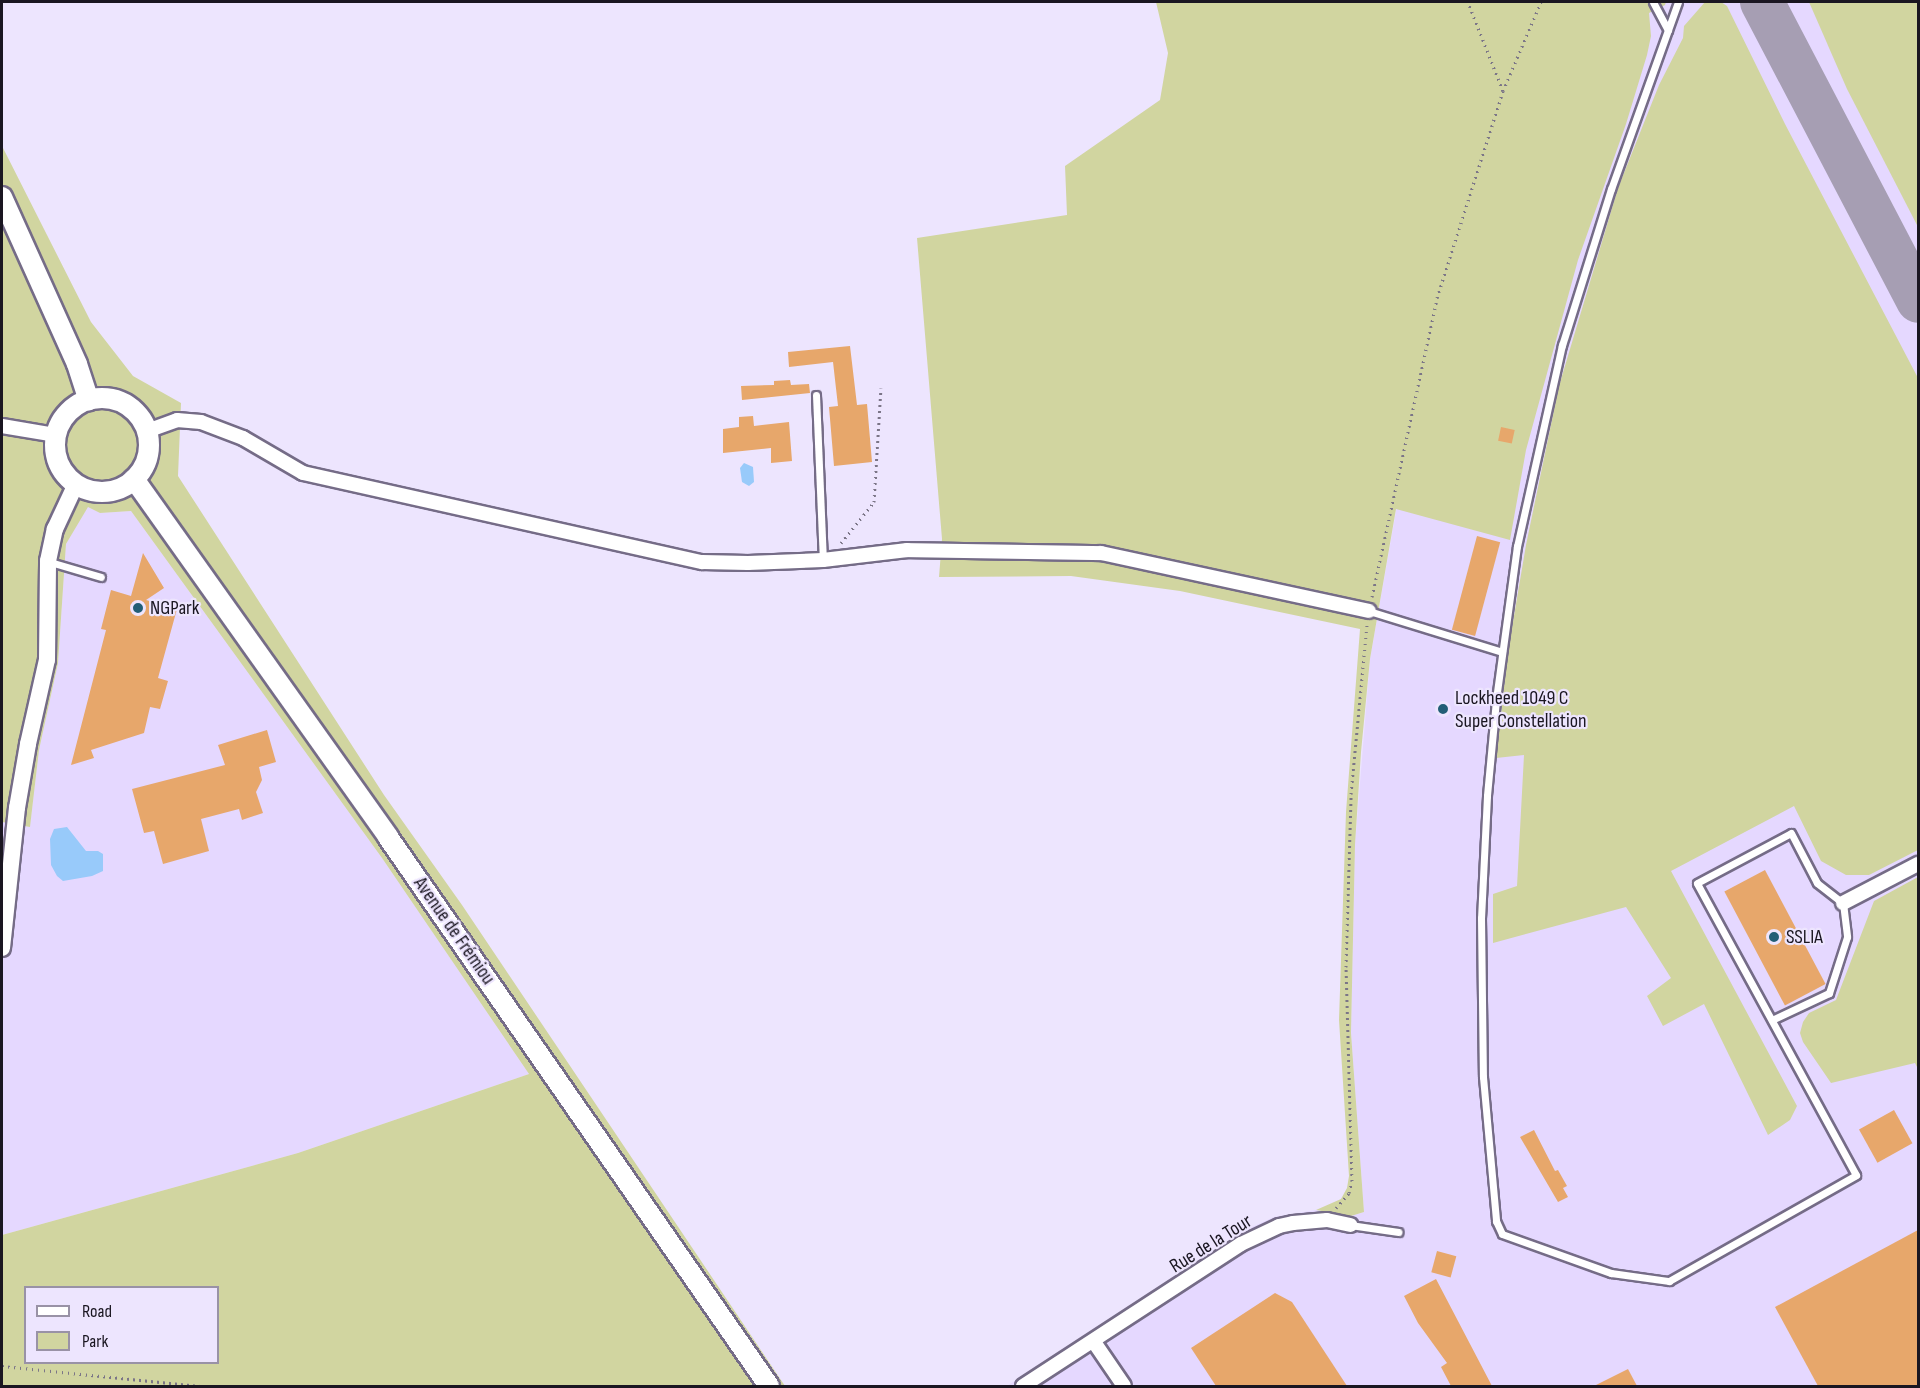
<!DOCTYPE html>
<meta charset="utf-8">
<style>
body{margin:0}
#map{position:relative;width:1920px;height:1388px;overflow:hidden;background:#ede5fe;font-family:"Sofia Sans Condensed",sans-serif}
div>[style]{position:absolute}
.built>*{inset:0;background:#e5d8ff}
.green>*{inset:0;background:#d1d5a0}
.water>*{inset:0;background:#98cafa}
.taxiway>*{height:44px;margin:-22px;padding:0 22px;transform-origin:22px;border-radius:22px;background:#a69eb3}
.building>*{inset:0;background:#e7a76b;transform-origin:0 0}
.path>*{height:3px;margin-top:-1.5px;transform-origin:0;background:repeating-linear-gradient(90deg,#7b7587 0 1.5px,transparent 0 6px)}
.roads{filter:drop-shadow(2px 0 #756c87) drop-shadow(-2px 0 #756c87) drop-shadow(0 2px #756c87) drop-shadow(0 -2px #756c87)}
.service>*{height:7px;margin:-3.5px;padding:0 3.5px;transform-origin:3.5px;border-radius:3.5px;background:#fff}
.minor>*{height:14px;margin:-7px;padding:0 7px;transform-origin:7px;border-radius:7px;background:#fff}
.tertiary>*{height:16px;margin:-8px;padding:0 8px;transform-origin:8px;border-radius:8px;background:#fff}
.secondary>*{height:20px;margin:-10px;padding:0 10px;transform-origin:10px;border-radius:10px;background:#fff}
.secondary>.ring{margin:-10px;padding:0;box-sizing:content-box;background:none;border:20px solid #fff;border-radius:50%}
.dots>*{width:16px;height:16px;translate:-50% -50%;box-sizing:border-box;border:3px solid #ede5fe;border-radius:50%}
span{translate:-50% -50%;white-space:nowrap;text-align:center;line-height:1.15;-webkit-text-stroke:4.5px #ede5fe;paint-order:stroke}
.poi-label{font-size:20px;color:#1a1621}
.left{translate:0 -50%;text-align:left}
.street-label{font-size:20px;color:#1a1621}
.frame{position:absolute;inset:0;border:3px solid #1a1621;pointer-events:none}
.legend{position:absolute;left:24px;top:1286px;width:195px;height:78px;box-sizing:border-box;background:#ede5fe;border:2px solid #9992a6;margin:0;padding:8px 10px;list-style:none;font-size:18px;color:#1a1621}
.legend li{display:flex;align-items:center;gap:12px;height:30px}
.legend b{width:30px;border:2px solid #9992a6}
</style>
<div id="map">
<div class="built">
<i style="clip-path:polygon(1549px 2px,1918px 2px,1918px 1386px,1007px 1386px,1250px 1228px,1274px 1217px,1316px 1210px,1351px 1216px,1364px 1212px,1351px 1033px,1355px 845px,1370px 659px,1402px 477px)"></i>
<i style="clip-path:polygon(88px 506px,100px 513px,131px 511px,382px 858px,529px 1074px,298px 1153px,2px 1235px,2px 822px,30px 826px,39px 750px,58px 663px,66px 544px)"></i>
</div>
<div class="green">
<i style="clip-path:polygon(1156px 2px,1666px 2px,1665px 5px,1649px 13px,1651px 36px,1647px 55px,1626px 124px,1578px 260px,1526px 450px,1510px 540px,1396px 509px,1370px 659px,1361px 752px,1355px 845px,1351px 1033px,1364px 1212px,1351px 1216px,1316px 1210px,1341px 1199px,1347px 1188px,1349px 1176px,1339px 1020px,1346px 812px,1360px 629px,1180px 591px,1071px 576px,939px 577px,942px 539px,917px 238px,1067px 215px,1065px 166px,1160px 100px,1168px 53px)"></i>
<i style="clip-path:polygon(1705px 2px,1721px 2px,1727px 6px,1785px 124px,1918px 378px,1918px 850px,1869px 875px,1846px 875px,1821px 861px,1794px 806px,1671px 871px,1797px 1106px,1790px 1120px,1768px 1135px,1704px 1004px,1663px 1026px,1647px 996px,1671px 978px,1626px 907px,1493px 943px,1493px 894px,1517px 886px,1524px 755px,1496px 758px,1508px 651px,1526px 545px,1559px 386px,1618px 188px,1659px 85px,1683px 38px,1684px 26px)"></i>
<i style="clip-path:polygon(1809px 2px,1918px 2px,1918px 227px,1847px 89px)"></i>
<i style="clip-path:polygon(evenodd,2px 146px,91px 322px,133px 376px,181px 403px,178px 476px,384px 795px,462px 905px,785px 1386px,2px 1386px,2px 1235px,298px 1153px,529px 1074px,382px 858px,131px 511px,100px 513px,88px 507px,66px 544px,58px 663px,39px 750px,30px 827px,2px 822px,2px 146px,26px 1288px,218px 1288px,218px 1362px,26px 1362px,26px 1288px)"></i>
<i style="clip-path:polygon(1918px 877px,1918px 1069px,1915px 1063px,1831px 1083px,1803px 1042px,1800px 1033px,1803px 1022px,1809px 1013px,1836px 1000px,1874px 901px)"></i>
</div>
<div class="water">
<i style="clip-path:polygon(744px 463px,753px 467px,754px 482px,749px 486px,742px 482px,740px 468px)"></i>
<i style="clip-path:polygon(67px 827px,86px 851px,98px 851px,103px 854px,103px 871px,92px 876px,63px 881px,57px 876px,51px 865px,50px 839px,54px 829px)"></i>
</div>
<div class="taxiway">
<i style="left:1762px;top:2px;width:337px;rotate:62.4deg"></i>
</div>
<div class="building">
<i style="clip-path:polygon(850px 346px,857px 405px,867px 404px,872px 462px,834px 466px,829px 407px,838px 406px,833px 362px,789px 367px,788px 352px)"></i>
<i style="clip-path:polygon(790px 380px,791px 385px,809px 384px,810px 393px,742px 400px,741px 386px,774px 385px,774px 381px)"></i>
<i style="clip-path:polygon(753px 416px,754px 426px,789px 422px,792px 461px,771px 463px,771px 448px,723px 453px,723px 429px,739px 427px,739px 417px)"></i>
<i style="left:1501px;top:427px;width:14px;height:14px;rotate:12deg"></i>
<i style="left:1477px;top:536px;width:24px;height:97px;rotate:15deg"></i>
<i style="clip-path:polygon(143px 553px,164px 588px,146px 600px,177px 609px,158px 678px,168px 681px,160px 709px,150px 707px,144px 733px,91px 750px,94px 758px,71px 765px,106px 630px,101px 629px,111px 590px,131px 596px)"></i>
<i style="clip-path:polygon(267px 730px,276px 762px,259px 767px,262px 780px,256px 792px,263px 813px,242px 820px,239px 809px,201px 819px,209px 851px,163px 864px,154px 831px,144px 833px,132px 789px,225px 765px,218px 745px)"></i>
<i style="left:1765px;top:870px;width:129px;height:46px;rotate:62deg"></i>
<i style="left:1894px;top:1110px;width:38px;height:40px;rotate:61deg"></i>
<i style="clip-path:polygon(1534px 1130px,1555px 1171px,1558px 1170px,1567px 1186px,1563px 1188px,1568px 1197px,1558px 1202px,1520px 1137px)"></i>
<i style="clip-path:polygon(1918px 1230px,1918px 1386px,1818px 1386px,1775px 1307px)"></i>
<i style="left:1437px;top:1251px;width:20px;height:22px;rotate:15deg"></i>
<i style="clip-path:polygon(1436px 1279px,1492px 1386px,1451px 1386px,1441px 1367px,1447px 1363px,1418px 1323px,1404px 1296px)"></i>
<i style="clip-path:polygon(1275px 1293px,1292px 1302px,1347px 1386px,1216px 1386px,1191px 1348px)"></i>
<i style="clip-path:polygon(1628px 1369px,1637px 1386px,1594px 1386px)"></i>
</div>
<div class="path">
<i style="left:1503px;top:91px;width:97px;rotate:-66.9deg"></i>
<i style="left:841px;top:543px;width:53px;rotate:-51.2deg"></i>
<i style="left:874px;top:502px;width:114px;rotate:-86.5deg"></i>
<i style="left:1372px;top:597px;width:306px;rotate:-77.7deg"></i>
<i style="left:1437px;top:298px;width:217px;rotate:-72.3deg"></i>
<i style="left:1503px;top:91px;width:96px;rotate:-111.5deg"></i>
<i style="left:1336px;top:1208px;width:20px;rotate:-49deg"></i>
<i style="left:1349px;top:1193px;width:12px;rotate:-76deg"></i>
<i style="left:1352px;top:1181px;width:214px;rotate:-91.6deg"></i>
<i style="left:1346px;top:967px;width:173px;rotate:-88.3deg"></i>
<i style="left:1351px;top:794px;width:171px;rotate:-84.6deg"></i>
<i style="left:2px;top:1366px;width:199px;rotate:5.8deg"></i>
</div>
<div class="roads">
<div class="service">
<i style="left:1653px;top:2px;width:32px;rotate:62deg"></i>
<i style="left:1678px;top:2px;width:199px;rotate:109.7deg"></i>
<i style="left:1611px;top:189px;width:164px;rotate:107.4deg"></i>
<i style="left:1562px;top:345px;width:206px;rotate:102.6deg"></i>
<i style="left:1517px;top:546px;width:155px;rotate:97.8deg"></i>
<i style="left:1496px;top:700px;width:96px;rotate:95.4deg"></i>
<i style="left:1487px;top:796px;width:122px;rotate:92.8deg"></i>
<i style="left:1481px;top:918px;width:159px;rotate:89.3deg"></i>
<i style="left:1483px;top:1077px;width:145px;rotate:84.8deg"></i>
<i style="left:1496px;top:1221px;width:14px;rotate:65deg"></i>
<i style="left:1502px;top:1234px;width:116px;rotate:19.7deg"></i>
<i style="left:1611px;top:1273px;width:59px;rotate:7.9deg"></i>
<i style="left:1669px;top:1281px;width:215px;rotate:-29.5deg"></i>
<i style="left:1856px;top:1175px;width:332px;rotate:-118.6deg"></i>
<i style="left:1697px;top:883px;width:106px;rotate:-28deg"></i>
<i style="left:1791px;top:833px;width:56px;rotate:62.5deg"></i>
<i style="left:1817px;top:883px;width:33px;rotate:38deg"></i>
<i style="left:1843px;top:903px;width:34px;rotate:83deg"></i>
<i style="left:1847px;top:937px;width:59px;rotate:107.8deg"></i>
<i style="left:1829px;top:993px;width:63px;rotate:154.7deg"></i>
<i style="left:816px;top:395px;width:165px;rotate:87.6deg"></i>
<i style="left:50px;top:562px;width:53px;rotate:16.4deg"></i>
<i style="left:1369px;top:611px;width:139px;rotate:17.1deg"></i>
<i style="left:1350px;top:1225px;width:49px;rotate:8.3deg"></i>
</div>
<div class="minor">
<i style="left:2px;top:426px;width:55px;rotate:9.5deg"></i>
<i style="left:147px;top:431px;width:32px;rotate:-20deg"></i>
<i style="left:177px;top:420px;width:24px;rotate:5deg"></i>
<i style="left:201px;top:422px;width:45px;rotate:20.9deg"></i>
<i style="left:243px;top:438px;width:69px;rotate:30.3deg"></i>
<i style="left:303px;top:473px;width:409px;rotate:12.6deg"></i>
<i style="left:702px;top:562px;width:46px;rotate:1.2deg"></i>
<i style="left:748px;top:563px;width:75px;rotate:-2.3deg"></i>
<i style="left:823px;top:560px;width:85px;rotate:-6.8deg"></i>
<i style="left:907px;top:550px;width:194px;rotate:0.9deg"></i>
<i style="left:1101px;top:553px;width:274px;rotate:12.2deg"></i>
<i style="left:1843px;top:903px;width:85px;rotate:-27.5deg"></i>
<i style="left:1094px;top:1342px;width:53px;rotate:55.7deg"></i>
<i style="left:1023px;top:1386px;width:260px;rotate:-33.1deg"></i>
<i style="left:1241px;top:1244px;width:42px;rotate:-25.3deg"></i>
<i style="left:1279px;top:1226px;width:14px;rotate:-12deg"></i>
<i style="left:1293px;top:1223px;width:34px;rotate:-5deg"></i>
<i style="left:1327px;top:1220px;width:24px;rotate:12deg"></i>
</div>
<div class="tertiary">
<i style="left:2px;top:948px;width:141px;rotate:-83.9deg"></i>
<i style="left:17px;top:808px;width:65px;rotate:-80.2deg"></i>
<i style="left:28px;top:744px;width:86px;rotate:-77.3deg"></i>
<i style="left:47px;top:660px;width:99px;rotate:-89.4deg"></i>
<i style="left:48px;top:561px;width:33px;rotate:-78deg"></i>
<i style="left:55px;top:529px;width:50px;rotate:-65deg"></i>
</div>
<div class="secondary">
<i style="left:2px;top:197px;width:183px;rotate:65.8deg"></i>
<i style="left:77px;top:364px;width:38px;rotate:72deg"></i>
<i class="ring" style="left:55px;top:398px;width:74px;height:74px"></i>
<i style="left:134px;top:479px;width:439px;rotate:54.6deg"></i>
<i style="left:388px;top:837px;width:668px;rotate:55.24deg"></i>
</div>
</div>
<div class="dots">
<i style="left:138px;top:608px;background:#225e76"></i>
<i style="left:1443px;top:709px;background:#225e76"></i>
<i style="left:1774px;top:937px;background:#225e76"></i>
</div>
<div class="poi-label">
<span class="left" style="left:150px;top:608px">NGPark</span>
<span class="left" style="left:1455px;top:710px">Lockheed 1049 C<br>Super Constellation</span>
<span class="left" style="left:1786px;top:937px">SSLIA</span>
</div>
<div class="street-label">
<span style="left:454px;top:931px;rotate:55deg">Avenue de Frémiou</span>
<span style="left:1211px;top:1244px;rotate:-32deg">Rue de la Tour</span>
</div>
<div class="frame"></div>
<ul class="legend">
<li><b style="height:8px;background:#fff"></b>Road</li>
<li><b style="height:16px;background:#d1d5a0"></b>Park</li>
</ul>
</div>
